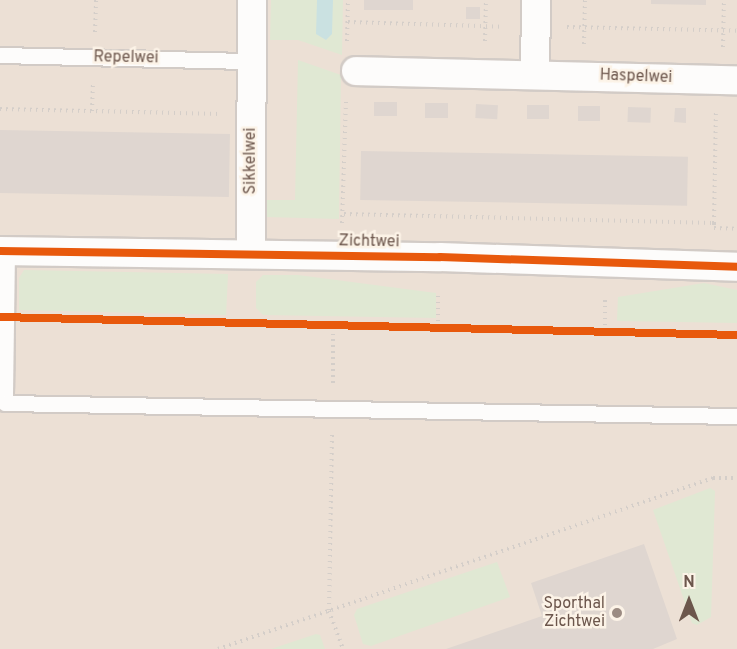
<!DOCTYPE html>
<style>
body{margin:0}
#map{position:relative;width:737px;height:649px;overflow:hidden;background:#f3eee7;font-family:Overpass,sans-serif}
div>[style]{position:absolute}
.residential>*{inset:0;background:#ece0d5;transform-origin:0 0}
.green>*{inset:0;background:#e0e8d3}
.water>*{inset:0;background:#cae1e1}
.building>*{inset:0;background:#dfd6d0;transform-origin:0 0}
.path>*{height:4px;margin-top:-2px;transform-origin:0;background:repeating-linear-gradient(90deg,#d4cec9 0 1.5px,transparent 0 6px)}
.roads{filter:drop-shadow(2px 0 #d2cbc6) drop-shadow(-2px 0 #d2cbc6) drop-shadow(0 2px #d2cbc6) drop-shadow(0 -2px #d2cbc6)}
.service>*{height:15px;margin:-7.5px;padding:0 7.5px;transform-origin:7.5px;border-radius:7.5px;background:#fdfcfb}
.minor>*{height:28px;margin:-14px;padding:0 14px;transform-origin:14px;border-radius:14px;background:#fdfcfb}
.cycleway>*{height:8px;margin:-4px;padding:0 4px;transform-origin:4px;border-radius:4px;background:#e8590c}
.dots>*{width:16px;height:16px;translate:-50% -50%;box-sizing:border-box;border:3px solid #fcf3e7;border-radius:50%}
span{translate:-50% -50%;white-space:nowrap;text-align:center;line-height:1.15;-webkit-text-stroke:5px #fcf3e7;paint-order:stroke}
.street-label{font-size:16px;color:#6c564c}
.poi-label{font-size:16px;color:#6c564c}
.right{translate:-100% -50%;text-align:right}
.north{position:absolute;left:659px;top:571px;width:60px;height:60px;-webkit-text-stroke:4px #fcf3e7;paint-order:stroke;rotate:0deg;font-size:16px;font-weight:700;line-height:24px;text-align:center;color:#6c564c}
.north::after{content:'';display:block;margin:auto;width:21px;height:27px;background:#6c564c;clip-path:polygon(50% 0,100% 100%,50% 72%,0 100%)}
</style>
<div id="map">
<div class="residential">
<i style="left:0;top:0;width:737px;height:649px"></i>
</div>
<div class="green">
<i style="clip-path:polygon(271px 0,343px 0,342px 55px,298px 40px,270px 40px)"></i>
<i style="clip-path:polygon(298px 60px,341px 75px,339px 219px,266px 217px,267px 200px,295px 200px)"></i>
<i style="clip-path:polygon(24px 270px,228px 274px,226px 315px,19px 310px,19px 278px)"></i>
<i style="clip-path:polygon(263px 275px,298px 275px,436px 293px,436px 318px,263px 315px,256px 308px,256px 282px)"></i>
<i style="clip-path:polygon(704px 283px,737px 290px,737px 323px,617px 321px,618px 297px)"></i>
<i style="clip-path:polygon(710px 488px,715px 491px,711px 617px,697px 625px,692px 623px,653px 510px)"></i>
<i style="clip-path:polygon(497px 562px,510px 597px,371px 646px,363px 644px,354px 615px,357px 609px)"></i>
<i style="clip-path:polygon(316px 634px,320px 635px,325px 649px,271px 649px)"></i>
</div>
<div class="water">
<i style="clip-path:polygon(317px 0,333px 0,332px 34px,326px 40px,316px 34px)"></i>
</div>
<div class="building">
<i style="left:364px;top:0;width:49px;height:10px"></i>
<i style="clip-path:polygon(651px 0,706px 0,706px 5px,651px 4px)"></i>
<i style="left:466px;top:7px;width:14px;height:12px"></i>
<i style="left:374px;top:102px;width:23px;height:14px"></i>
<i style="left:425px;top:103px;width:23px;height:15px"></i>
<i style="left:476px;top:104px;width:22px;height:14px;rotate:3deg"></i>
<i style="left:527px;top:105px;width:22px;height:14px"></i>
<i style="left:578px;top:106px;width:22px;height:15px"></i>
<i style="left:628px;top:107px;width:23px;height:15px;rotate:2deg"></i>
<i style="clip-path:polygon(675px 108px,686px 108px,686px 123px,674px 122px)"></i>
<i style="left:0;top:130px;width:230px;height:63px;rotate:1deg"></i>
<i style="left:361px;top:151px;width:327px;height:49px;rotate:1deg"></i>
<i style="clip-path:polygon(644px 544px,677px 639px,653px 649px,446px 649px,542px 616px,531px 583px)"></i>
</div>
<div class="path">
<i style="left:348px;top:22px;width:155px;rotate:1.8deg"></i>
<i style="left:567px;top:27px;width:170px;rotate:1.3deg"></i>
<i style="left:95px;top:32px;width:32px;rotate:-88deg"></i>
<i style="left:347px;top:41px;width:41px;rotate:-88.6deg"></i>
<i style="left:485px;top:41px;width:41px;rotate:-88.6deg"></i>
<i style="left:584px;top:44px;width:44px;rotate:-88.7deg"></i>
<i style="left:723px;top:47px;width:47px;rotate:-88.8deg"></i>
<i style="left:0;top:109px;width:221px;rotate:1.3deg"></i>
<i style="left:92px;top:111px;width:30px;rotate:-88deg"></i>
<i style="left:344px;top:214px;width:370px;rotate:1.4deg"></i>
<i style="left:714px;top:223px;width:112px;rotate:-89deg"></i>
<i style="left:342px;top:223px;width:123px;rotate:-88.1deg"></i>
<i style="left:714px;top:223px;width:5px;rotate:90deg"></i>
<i style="left:714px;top:228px;width:23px;rotate:2deg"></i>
<i style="left:438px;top:296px;width:30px;rotate:90deg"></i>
<i style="left:605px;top:300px;width:31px;rotate:90deg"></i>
<i style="left:333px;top:383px;width:60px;rotate:-90deg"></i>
<i style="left:332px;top:435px;width:176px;rotate:91deg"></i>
<i style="left:329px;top:611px;width:40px;rotate:69.8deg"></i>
<i style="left:218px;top:649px;width:524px;rotate:-19.06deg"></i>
<i style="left:713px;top:478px;width:24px"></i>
</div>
<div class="roads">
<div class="service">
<i style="left:0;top:55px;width:252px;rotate:1.4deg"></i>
<i style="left:7px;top:251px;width:152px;rotate:90.8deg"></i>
<i style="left:5px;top:403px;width:732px;rotate:1.02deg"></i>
</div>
<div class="minor">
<i style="left:356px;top:71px;width:381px;rotate:1.4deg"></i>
<i style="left:535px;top:74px;width:74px;rotate:-89.2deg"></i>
<i style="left:0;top:251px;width:440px;rotate:0.8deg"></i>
<i style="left:440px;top:257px;width:297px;rotate:1.9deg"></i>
<i style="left:251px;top:253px;width:253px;rotate:-89.8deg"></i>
</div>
</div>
<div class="cycleway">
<i style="left:0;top:251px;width:440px;rotate:0.8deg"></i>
<i style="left:440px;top:257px;width:297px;rotate:1.9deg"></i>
<i style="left:0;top:317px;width:737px;rotate:1.4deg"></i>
</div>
<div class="dots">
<i style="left:617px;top:613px;background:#9b8b82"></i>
</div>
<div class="street-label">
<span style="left:126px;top:58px;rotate:1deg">Repelwei</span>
<span style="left:636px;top:77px;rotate:2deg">Haspelwei</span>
<span style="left:251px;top:161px;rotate:-90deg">Sikkelwei</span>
<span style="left:369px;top:242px;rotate:1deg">Zichtwei</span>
</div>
<div class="poi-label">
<span class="right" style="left:605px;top:613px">Sporthal<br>Zichtwei</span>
</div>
<div class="north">N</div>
</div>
